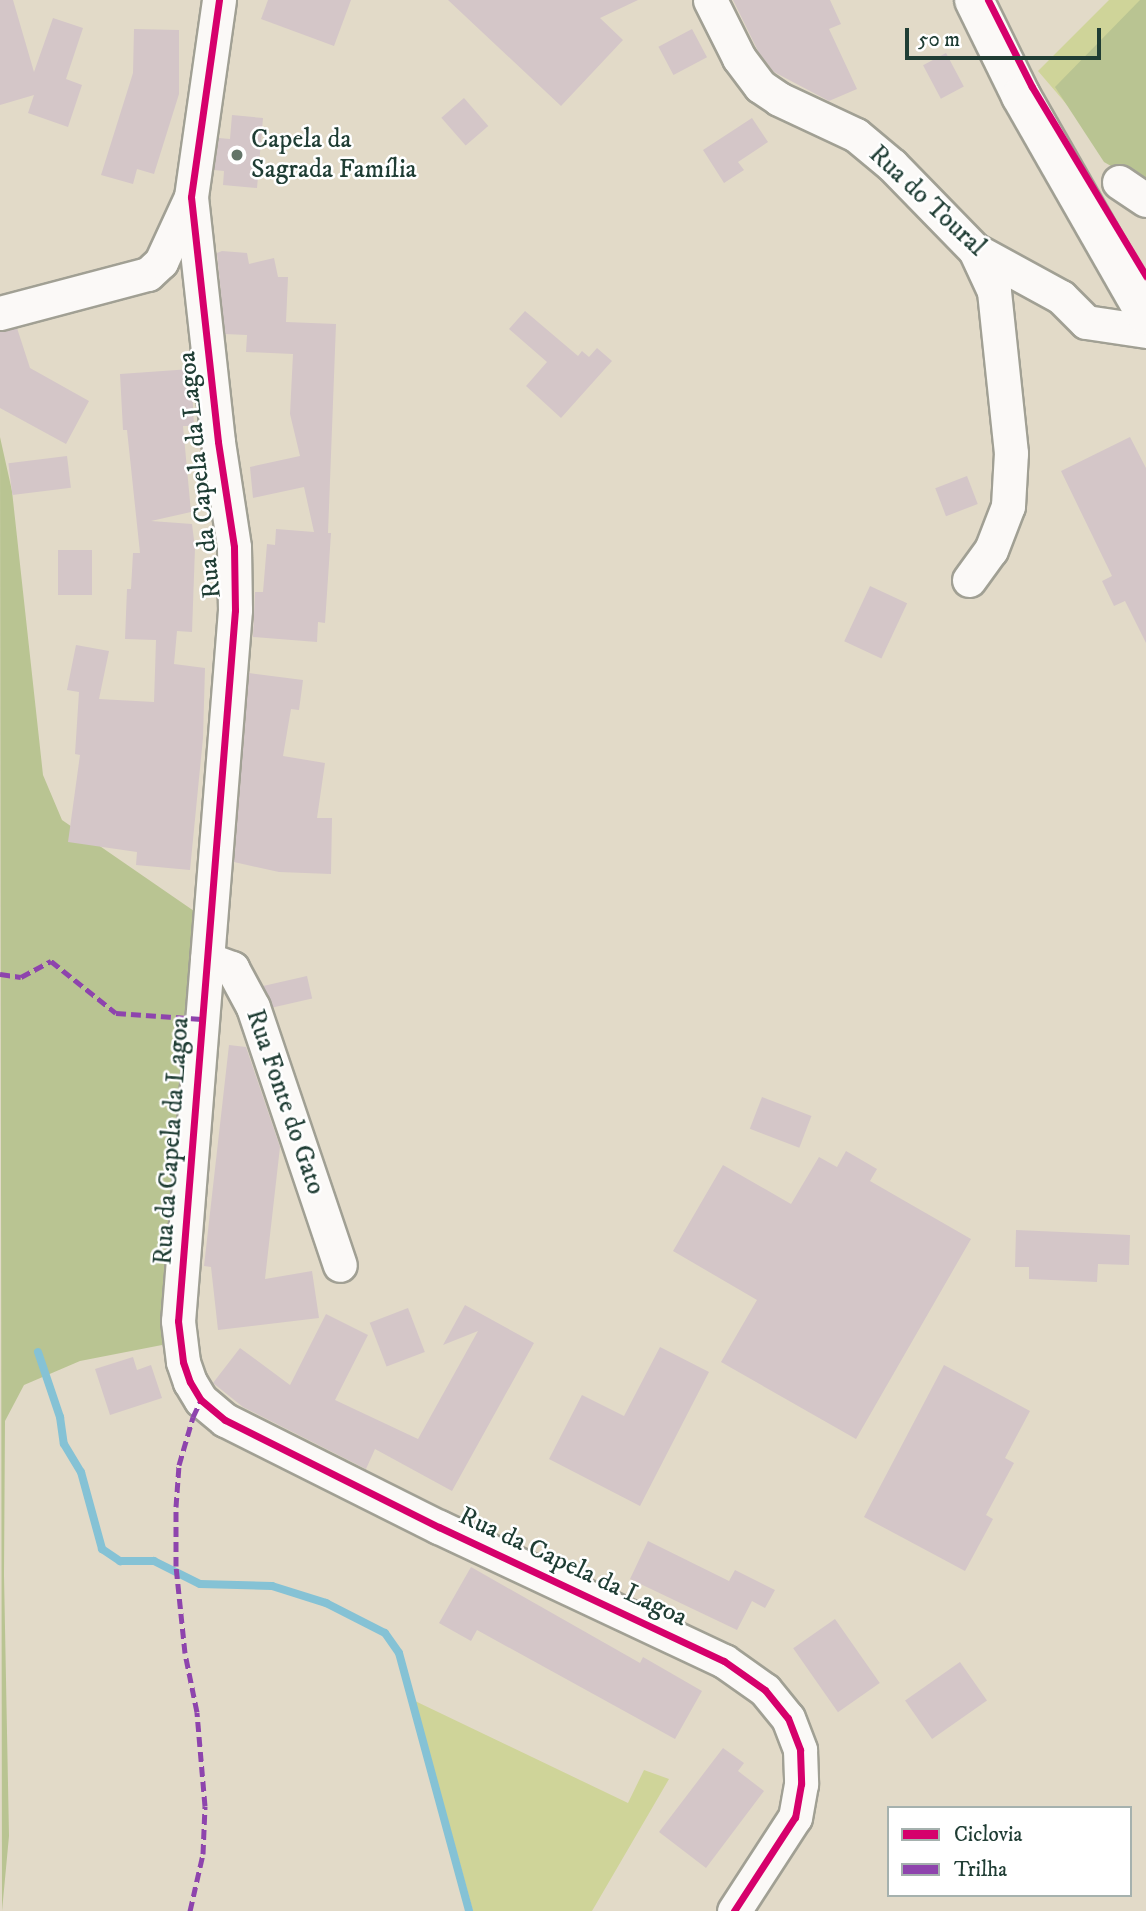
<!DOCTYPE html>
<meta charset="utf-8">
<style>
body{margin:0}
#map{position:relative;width:1146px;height:1911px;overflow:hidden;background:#e2dac8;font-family:"IM FELL DW Pica",serif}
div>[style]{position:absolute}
.green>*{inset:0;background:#cfd499}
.forest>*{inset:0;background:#b9c492}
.stream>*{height:8px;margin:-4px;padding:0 4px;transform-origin:4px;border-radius:4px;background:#85c2d5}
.building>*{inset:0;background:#d4c6c8;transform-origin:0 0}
.roads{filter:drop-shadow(2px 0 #a1a094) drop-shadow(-2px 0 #a1a094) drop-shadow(0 2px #a1a094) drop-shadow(0 -2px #a1a094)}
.minor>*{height:33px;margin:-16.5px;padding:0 16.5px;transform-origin:16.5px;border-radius:16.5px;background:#fbf9f7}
.major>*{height:38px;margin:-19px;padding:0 19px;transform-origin:19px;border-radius:19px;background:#fbf9f7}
.quiet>*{height:5px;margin-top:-2.5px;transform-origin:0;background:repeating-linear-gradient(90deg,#8e44ad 0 10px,transparent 0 15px)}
.cycleway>*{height:7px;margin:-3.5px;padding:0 3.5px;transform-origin:3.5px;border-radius:3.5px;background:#d6006c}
.dots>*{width:19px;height:19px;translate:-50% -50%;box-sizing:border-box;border:4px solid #fff;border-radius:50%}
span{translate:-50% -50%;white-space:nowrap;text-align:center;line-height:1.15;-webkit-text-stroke:5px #fff;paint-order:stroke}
.poi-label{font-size:26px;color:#1f3d34}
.left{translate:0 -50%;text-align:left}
.street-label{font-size:26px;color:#1f3d34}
.legend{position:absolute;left:887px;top:1806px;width:245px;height:91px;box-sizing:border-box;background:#fff;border:2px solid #a5b1ae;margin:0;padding:9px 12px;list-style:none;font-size:21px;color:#1f3d34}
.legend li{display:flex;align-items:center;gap:14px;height:35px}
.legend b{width:35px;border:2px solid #a5b1ae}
.scale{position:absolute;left:905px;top:28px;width:196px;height:32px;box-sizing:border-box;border:4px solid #1f3d34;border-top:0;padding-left:9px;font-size:21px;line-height:24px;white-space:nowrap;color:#1f3d34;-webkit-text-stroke:5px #fff;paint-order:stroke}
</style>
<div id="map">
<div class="green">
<i style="clip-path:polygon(1109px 0,1146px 0,1093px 135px,1038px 71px)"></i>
<i style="clip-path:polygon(415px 1701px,628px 1803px,644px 1770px,669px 1779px,592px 1911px,473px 1911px)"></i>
</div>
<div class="forest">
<i style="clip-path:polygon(1140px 0,1146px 0,1146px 186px,1104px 162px,1055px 87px)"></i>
<i style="clip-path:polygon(0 437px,12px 491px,43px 775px,62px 820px,194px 911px,162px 1345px,80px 1361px,24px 1385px,5px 1421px,4px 1575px,9px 1836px,2px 1911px)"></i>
</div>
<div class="stream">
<i style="left:38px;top:1352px;width:69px;rotate:71.3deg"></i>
<i style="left:60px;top:1417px;width:27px;rotate:82deg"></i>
<i style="left:64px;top:1444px;width:33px;rotate:59deg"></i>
<i style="left:81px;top:1472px;width:80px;rotate:74.7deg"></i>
<i style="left:102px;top:1549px;width:22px;rotate:34deg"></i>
<i style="left:120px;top:1561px;width:34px"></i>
<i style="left:154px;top:1561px;width:51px;rotate:26.6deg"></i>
<i style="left:200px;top:1584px;width:72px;rotate:1.6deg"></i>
<i style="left:272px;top:1586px;width:57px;rotate:17.5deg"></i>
<i style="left:326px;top:1603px;width:66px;rotate:27deg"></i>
<i style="left:385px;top:1633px;width:24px;rotate:55deg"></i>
<i style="left:399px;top:1653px;width:267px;rotate:74.8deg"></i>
</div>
<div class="building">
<i style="clip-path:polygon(0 0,13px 0,34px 72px,53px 18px,83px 28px,66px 79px,82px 85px,68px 127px,28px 113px,34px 95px,0 105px)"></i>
<i style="clip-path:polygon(268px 0,351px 0,334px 46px,261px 19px)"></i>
<i style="clip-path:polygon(448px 0,638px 0,600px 18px,623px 40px,561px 106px)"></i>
<i style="clip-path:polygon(733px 0,830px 0,841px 24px,829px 29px,857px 89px,829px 101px,774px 72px,758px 51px)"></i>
<i style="clip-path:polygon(134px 29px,179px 30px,179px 94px,154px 174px,137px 169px,133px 184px,101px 175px,133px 73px)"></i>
<i style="left:692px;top:29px;width:32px;height:38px;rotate:62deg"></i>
<i style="left:946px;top:53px;width:38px;height:26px;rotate:62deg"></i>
<i style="left:464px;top:98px;width:37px;height:30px;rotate:49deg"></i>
<i style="clip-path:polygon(232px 115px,263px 118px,257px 188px,223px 185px,224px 171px,214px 170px,219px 138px,230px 139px)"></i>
<i style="clip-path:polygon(752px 118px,768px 142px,738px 162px,744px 170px,724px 183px,703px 150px)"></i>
<i style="clip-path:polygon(222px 251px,247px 253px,249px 264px,274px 258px,278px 277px,288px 277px,286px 322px,336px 324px,328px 533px,331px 533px,325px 623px,318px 622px,317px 642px,253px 637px,255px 592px,263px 592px,267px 544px,275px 545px,276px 529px,314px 532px,304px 487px,253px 498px,250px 467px,300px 456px,290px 414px,293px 354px,246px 352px,247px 335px,225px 334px,217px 253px)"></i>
<i style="clip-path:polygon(525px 311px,578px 356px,582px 351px,589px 357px,597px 348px,612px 361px,561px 418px,526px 386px,547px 362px,509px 329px)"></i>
<i style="clip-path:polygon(17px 328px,30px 368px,89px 401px,66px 444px,0 408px,0 332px)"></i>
<i style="clip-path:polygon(191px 369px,194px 426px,183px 426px,191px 512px,151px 521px,192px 524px,195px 548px,192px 632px,177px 631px,174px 664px,205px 668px,203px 738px,190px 870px,136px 865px,137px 852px,68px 842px,80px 755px,75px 754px,79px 692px,67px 690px,76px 645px,109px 651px,99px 699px,154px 702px,156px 640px,125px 639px,127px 589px,131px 589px,133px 553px,140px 553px,127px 430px,123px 430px,120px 374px)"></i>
<i style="clip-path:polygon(1130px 437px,1146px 468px,1146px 643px,1125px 601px,1114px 606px,1102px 581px,1112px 576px,1061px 471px)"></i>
<i style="left:67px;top:456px;width:32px;height:59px;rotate:83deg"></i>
<i style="left:967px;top:476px;width:30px;height:34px;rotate:69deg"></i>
<i style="left:58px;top:550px;width:34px;height:45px"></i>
<i style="left:870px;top:586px;width:41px;height:61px;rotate:25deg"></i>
<i style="clip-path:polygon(249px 673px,303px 680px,299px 710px,291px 709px,283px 756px,325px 763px,317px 818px,332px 818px,331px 874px,279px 872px,234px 862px)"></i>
<i style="left:307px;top:976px;width:23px;height:45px;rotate:77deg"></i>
<i style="clip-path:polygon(229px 1045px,246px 1047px,280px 1147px,265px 1279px,312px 1271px,319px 1318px,218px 1330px,211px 1267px,204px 1266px)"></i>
<i style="left:762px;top:1097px;width:53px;height:34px;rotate:21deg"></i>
<i style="clip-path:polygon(846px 1151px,877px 1169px,870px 1181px,971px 1239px,856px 1439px,721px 1362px,757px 1300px,673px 1251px,723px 1165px,791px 1204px,819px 1157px,837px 1167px)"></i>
<i style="clip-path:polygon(1016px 1230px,1130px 1235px,1129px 1265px,1098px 1264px,1097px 1282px,1029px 1279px,1029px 1267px,1015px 1267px)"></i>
<i style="clip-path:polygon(465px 1305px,534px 1343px,452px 1491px,375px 1449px,366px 1469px,243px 1407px,213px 1383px,240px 1348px,290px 1385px,326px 1314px,368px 1335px,335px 1400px,418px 1439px,478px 1331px,443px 1345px)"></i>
<i style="left:408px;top:1308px;width:47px;height:41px;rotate:69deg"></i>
<i style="clip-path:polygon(660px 1347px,709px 1372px,640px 1506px,549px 1459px,582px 1395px,624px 1416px)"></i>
<i style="clip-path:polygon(133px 1357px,137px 1370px,151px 1365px,162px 1398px,110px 1415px,95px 1369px)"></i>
<i style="clip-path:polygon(944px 1365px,1030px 1411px,1005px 1458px,1014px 1463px,986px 1515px,993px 1519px,965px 1571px,864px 1517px)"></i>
<i style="clip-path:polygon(648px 1541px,729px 1581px,735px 1570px,775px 1590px,765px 1608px,752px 1601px,737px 1630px,630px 1579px)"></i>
<i style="clip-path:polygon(471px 1567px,640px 1663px,643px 1657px,702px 1691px,675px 1739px,477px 1630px,471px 1641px,439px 1623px)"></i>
<i style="left:835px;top:1619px;width:78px;height:51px;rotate:55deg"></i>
<i style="left:960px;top:1662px;width:47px;height:67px;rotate:55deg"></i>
<i style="clip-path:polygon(723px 1748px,744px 1763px,738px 1771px,764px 1791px,706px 1868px,659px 1832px)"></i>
</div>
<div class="roads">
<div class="minor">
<i style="left:219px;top:0;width:199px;rotate:98.1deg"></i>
<i style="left:191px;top:197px;width:246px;rotate:83.7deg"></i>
<i style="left:218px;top:442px;width:106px;rotate:81.3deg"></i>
<i style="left:234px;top:547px;width:63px;rotate:89.1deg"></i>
<i style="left:235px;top:610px;width:713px;rotate:94.58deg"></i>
<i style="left:178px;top:1321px;width:41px;rotate:83deg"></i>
<i style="left:183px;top:1362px;width:21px;rotate:71deg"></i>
<i style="left:190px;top:1382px;width:21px;rotate:59deg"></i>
<i style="left:201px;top:1400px;width:31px;rotate:40deg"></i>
<i style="left:225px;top:1420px;width:239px;rotate:26.6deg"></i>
<i style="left:439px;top:1527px;width:315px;rotate:25.2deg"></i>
<i style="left:724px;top:1661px;width:50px;rotate:35.3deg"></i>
<i style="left:765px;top:1690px;width:36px;rotate:51deg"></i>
<i style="left:788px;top:1718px;width:34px;rotate:69deg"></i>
<i style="left:800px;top:1750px;width:34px;rotate:88deg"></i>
<i style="left:801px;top:1784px;width:34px;rotate:100deg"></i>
<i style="left:795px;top:1817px;width:112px;rotate:123deg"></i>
<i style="left:710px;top:0;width:65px;rotate:63.4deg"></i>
<i style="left:739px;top:58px;width:35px;rotate:53deg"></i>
<i style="left:760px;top:86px;width:23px;rotate:34deg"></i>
<i style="left:779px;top:99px;width:85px;rotate:25.1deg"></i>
<i style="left:856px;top:135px;width:47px;rotate:39.8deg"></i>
<i style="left:892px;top:165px;width:119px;rotate:45.7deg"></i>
<i style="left:975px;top:250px;width:98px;rotate:28.7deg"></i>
<i style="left:1061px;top:297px;width:35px;rotate:45deg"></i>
<i style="left:1086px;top:322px;width:61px;rotate:8.5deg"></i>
<i style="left:1119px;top:182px;width:32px;rotate:34deg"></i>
<i style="left:0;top:313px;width:153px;rotate:-14.8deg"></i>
<i style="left:148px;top:274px;width:18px;rotate:-43deg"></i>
<i style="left:161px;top:262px;width:69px;rotate:-65.3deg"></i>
<i style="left:969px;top:580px;width:37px;rotate:-54deg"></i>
<i style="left:991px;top:550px;width:47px;rotate:-68.9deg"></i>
<i style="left:1008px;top:506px;width:53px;rotate:-86.8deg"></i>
<i style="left:1011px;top:453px;width:163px;rotate:-96deg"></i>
<i style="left:994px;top:291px;width:45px;rotate:-114.9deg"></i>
<i style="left:207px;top:959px;width:27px;rotate:20deg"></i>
<i style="left:232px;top:968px;width:44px;rotate:61.7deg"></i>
<i style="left:253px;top:1007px;width:272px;rotate:71.4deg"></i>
</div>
<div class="major">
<i style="left:974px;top:0;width:107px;rotate:63.9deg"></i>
<i style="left:1021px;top:96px;width:252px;rotate:60.3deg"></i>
</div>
</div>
<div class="quiet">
<i style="left:0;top:974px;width:21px;rotate:8deg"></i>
<i style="left:21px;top:977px;width:34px;rotate:-28deg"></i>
<i style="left:51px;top:961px;width:83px;rotate:38.7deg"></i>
<i style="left:116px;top:1013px;width:86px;rotate:4deg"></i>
<i style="left:190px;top:1911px;width:58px;rotate:-77.2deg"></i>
<i style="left:203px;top:1854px;width:48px;rotate:-87.6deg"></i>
<i style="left:205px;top:1806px;width:94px;rotate:-94.9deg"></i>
<i style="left:197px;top:1712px;width:60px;rotate:-101.5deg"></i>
<i style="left:185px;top:1653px;width:87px;rotate:-95.9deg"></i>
<i style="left:176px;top:1566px;width:59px;rotate:-90deg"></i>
<i style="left:176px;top:1507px;width:42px;rotate:-85.9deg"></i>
<i style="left:179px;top:1465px;width:50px;rotate:-73.7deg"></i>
<i style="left:193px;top:1417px;width:19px;rotate:-65deg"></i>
</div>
<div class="cycleway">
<i style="left:219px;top:0;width:199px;rotate:98.1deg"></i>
<i style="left:191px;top:197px;width:246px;rotate:83.7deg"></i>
<i style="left:218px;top:442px;width:106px;rotate:81.3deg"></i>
<i style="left:234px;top:547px;width:63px;rotate:89.1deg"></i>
<i style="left:235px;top:610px;width:713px;rotate:94.58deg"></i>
<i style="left:178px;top:1321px;width:41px;rotate:83deg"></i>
<i style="left:183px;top:1362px;width:21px;rotate:71deg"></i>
<i style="left:190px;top:1382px;width:21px;rotate:59deg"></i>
<i style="left:201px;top:1400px;width:31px;rotate:40deg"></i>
<i style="left:225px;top:1420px;width:239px;rotate:26.6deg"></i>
<i style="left:439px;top:1527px;width:315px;rotate:25.2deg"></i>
<i style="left:724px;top:1661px;width:50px;rotate:35.3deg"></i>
<i style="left:765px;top:1690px;width:36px;rotate:51deg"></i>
<i style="left:788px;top:1718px;width:34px;rotate:69deg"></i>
<i style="left:800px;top:1750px;width:34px;rotate:88deg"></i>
<i style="left:801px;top:1784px;width:34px;rotate:100deg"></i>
<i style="left:795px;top:1817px;width:112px;rotate:123deg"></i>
<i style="left:988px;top:0;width:97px;rotate:63.2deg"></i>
<i style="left:1032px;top:87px;width:221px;rotate:58.9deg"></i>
</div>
<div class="dots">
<i style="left:237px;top:155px;background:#637468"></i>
</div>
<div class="poi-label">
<span class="left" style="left:251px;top:155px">Capela da<br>Sagrada Família</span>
</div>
<div class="street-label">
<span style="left:927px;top:201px;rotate:43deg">Rua do Toural</span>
<span style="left:200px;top:475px;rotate:-96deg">Rua da Capela da Lagoa</span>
<span style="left:285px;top:1102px;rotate:71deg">Rua Fonte do Gato</span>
<span style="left:172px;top:1141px;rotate:-86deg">Rua da Capela da Lagoa</span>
<span style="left:573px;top:1567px;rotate:25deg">Rua da Capela da Lagoa</span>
</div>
<ul class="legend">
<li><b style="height:9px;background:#d6006c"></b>Ciclovia</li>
<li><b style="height:9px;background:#8e44ad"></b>Trilha</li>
</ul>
<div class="scale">50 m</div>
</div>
